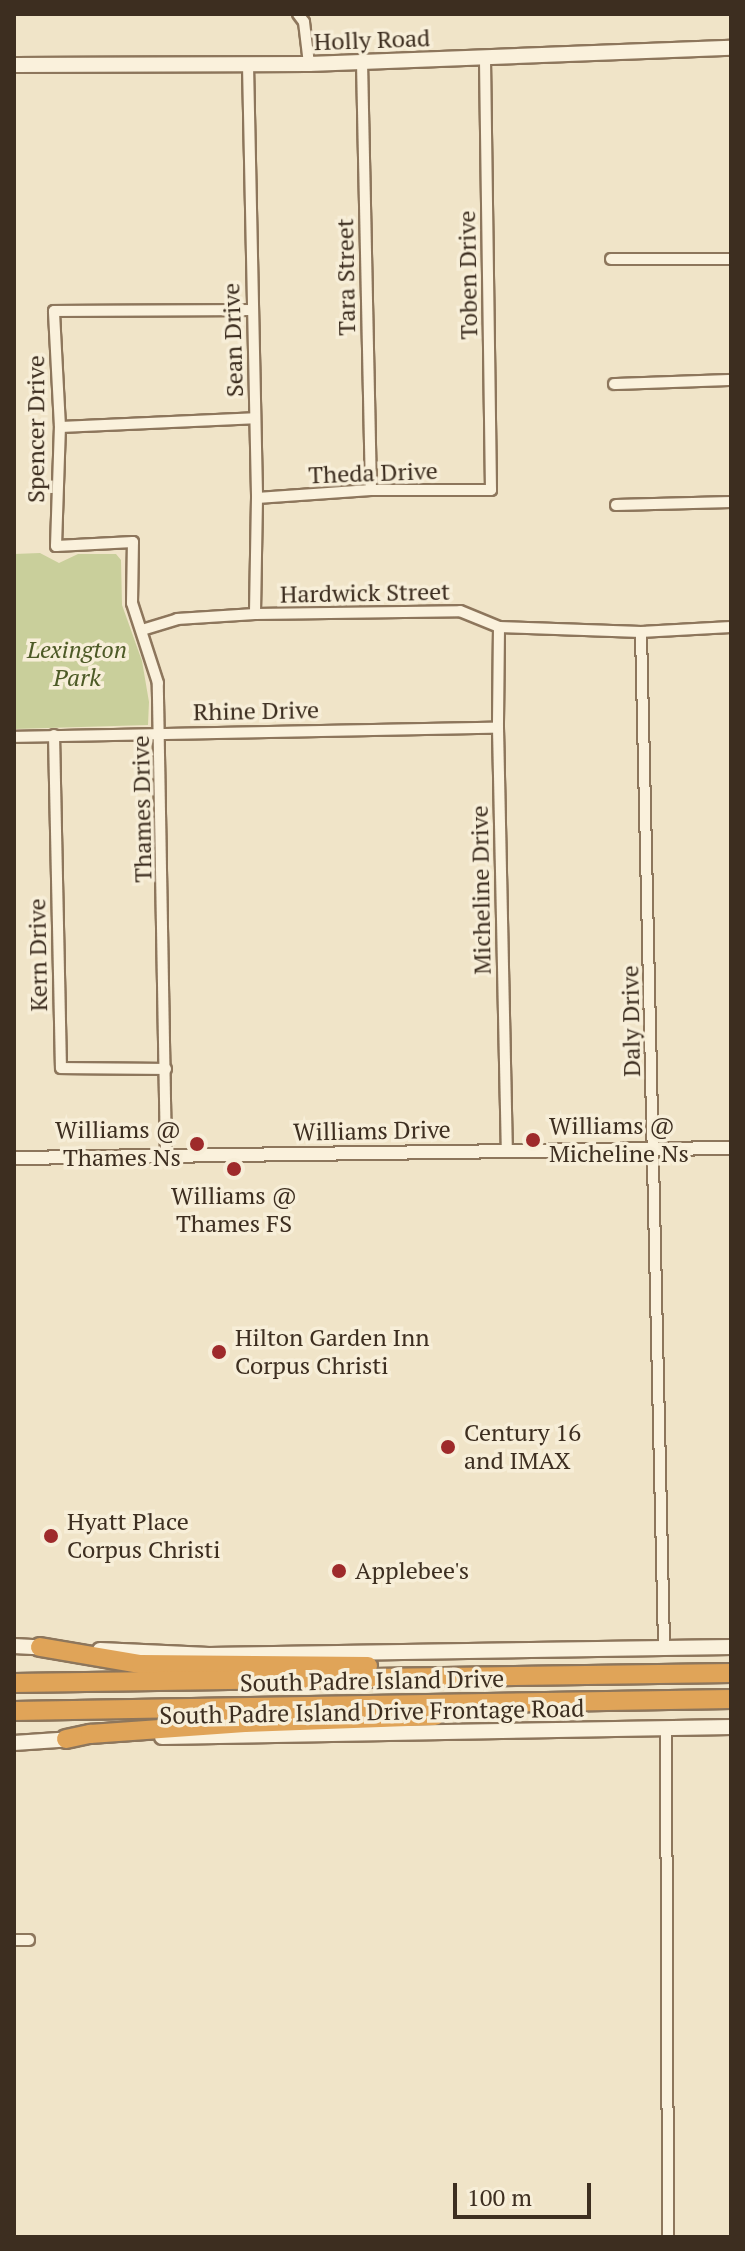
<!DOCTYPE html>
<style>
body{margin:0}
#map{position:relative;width:745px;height:2251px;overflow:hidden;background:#f0e4c8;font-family:"PT Serif",serif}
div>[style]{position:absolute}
.green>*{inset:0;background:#c9cf9b}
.roads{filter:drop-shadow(2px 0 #8d765c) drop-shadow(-2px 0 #8d765c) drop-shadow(0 2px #8d765c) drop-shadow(0 -2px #8d765c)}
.minor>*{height:10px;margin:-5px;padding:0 5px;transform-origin:5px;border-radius:5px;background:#faf1dc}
.tertiary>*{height:12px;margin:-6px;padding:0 6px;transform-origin:6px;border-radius:6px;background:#faf1dc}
.secondary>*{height:14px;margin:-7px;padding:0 7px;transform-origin:7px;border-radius:7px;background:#faf1dc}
.motorway>*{height:18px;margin:-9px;padding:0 9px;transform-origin:9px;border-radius:9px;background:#e0a458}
.dots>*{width:22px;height:22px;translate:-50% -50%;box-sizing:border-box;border:4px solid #f7eed8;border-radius:50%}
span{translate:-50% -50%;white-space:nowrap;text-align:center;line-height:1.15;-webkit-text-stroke:7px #f7eed8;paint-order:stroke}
.street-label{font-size:24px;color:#3d2e20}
.park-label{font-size:24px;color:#4d5a26;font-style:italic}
.poi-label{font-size:24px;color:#3d2e20}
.left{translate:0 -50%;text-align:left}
.right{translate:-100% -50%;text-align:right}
.frame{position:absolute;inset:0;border:16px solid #3d2e20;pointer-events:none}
.scale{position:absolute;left:453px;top:2183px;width:138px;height:36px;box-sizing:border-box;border:4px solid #3d2e20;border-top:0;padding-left:10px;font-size:24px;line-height:28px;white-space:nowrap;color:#3d2e20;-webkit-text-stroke:6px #f7eed8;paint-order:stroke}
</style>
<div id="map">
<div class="green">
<i style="clip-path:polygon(40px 553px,59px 563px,78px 554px,116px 554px,121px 560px,122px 605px,142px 661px,149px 702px,148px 725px,14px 729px,14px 554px)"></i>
</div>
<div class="roads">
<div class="minor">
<i style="left:298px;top:14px;width:10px;rotate:53deg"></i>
<i style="left:304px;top:22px;width:42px;rotate:83.2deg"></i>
<i style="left:362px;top:62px;width:428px;rotate:88.8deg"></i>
<i style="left:248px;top:65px;width:433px;rotate:88.8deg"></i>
<i style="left:257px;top:498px;width:116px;rotate:91deg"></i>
<i style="left:611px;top:259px;width:120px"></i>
<i style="left:614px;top:384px;width:117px;rotate:-2deg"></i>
<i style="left:60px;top:427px;width:195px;rotate:-2.6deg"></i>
<i style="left:257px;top:498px;width:114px;rotate:-4deg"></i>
<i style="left:371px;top:490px;width:120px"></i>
<i style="left:491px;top:490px;width:431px;rotate:-90.8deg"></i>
<i style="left:616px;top:505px;width:115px;rotate:-1.5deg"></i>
<i style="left:499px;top:627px;width:101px;rotate:90.6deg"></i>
<i style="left:498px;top:728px;width:423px;rotate:88.8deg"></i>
<i style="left:142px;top:630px;width:37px;rotate:-17deg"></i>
<i style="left:177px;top:619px;width:78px;rotate:-3.7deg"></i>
<i style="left:255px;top:614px;width:205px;rotate:-0.8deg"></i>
<i style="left:460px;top:611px;width:42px;rotate:22.3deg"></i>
<i style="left:499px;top:627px;width:142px;rotate:2deg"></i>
<i style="left:641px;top:632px;width:90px;rotate:-3.2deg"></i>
<i style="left:641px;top:632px;width:1016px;rotate:88.7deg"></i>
<i style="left:54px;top:735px;width:333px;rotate:88.8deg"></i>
<i style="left:61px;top:1068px;width:105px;rotate:0.5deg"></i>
<i style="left:14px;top:737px;width:484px;rotate:-1.1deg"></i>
<i style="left:166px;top:1156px;width:473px;rotate:-91deg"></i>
<i style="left:158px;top:683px;width:84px;rotate:-108deg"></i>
<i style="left:132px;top:603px;width:61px;rotate:-89.1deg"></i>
<i style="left:133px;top:542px;width:77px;rotate:177deg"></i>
<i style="left:56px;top:546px;width:119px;rotate:-88.1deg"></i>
<i style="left:60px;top:427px;width:116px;rotate:-93deg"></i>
<i style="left:54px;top:311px;width:197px;rotate:-0.3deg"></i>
<i style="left:666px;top:1729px;width:508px;rotate:89.77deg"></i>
<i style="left:14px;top:1940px;width:15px"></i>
</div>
<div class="tertiary">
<i style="left:14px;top:1158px;width:717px;rotate:-0.8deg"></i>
</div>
<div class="secondary">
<i style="left:14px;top:65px;width:295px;rotate:-0.2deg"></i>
<i style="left:309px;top:64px;width:422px;rotate:-2.2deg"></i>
<i style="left:14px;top:1646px;width:37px;rotate:3deg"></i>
<i style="left:100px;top:1650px;width:109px;rotate:2.6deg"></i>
<i style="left:209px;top:1655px;width:522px;rotate:-0.88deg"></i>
<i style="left:162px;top:1737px;width:569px;rotate:-1.01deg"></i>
<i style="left:14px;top:1743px;width:59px;rotate:-3.9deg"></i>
</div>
<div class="motorway">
<i style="left:40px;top:1647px;width:102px;rotate:9.6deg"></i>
<i style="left:141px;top:1664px;width:227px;rotate:0.5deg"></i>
<i style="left:14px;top:1683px;width:717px;rotate:-0.8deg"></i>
<i style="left:14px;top:1711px;width:717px;rotate:-0.96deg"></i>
<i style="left:66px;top:1739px;width:25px;rotate:-12deg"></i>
<i style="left:90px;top:1734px;width:155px;rotate:-4.1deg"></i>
<i style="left:245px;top:1723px;width:190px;rotate:-2.1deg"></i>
</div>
</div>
<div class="dots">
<i style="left:533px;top:1140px;background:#9e2a2b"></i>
<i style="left:197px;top:1144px;background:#9e2a2b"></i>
<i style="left:234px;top:1169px;background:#9e2a2b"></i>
<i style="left:219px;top:1352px;background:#9e2a2b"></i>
<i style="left:448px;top:1447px;background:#9e2a2b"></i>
<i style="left:51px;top:1536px;background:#9e2a2b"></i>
<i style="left:339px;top:1571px;background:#9e2a2b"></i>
</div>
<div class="street-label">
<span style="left:372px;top:40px;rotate:-2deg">Holly Road</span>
<span style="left:468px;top:275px;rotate:-91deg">Toben Drive</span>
<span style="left:346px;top:277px;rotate:-91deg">Tara Street</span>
<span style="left:233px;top:340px;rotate:-92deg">Sean Drive</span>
<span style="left:36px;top:429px;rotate:-90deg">Spencer Drive</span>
<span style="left:373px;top:473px;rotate:-2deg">Theda Drive</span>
<span style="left:365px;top:593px;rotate:-1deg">Hardwick Street</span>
<span style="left:256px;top:711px;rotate:-1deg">Rhine Drive</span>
<span style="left:142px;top:809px;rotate:-91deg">Thames Drive</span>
<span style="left:481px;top:890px;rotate:-91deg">Micheline Drive</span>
<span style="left:38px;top:955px;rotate:-91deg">Kern Drive</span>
<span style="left:631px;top:1021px;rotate:-91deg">Daly Drive</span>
<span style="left:372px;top:1131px;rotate:-1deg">Williams Drive</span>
<span style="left:372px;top:1681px;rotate:-1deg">South Padre Island Drive</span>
<span style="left:372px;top:1712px;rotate:-1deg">South Padre Island Drive Frontage Road</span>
</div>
<div class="park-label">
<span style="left:77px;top:664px">Lexington<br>Park</span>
</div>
<div class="poi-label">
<span class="left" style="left:549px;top:1140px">Williams @<br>Micheline Ns</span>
<span class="right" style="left:181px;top:1144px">Williams @<br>Thames Ns</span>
<span style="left:234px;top:1210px">Williams @<br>Thames FS</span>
<span class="left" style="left:235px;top:1352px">Hilton Garden Inn<br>Corpus Christi</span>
<span class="left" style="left:464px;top:1447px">Century 16<br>and IMAX</span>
<span class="left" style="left:67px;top:1536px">Hyatt Place<br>Corpus Christi</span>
<span class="left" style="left:355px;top:1571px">Applebee's</span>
</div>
<div class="frame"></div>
<div class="scale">100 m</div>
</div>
